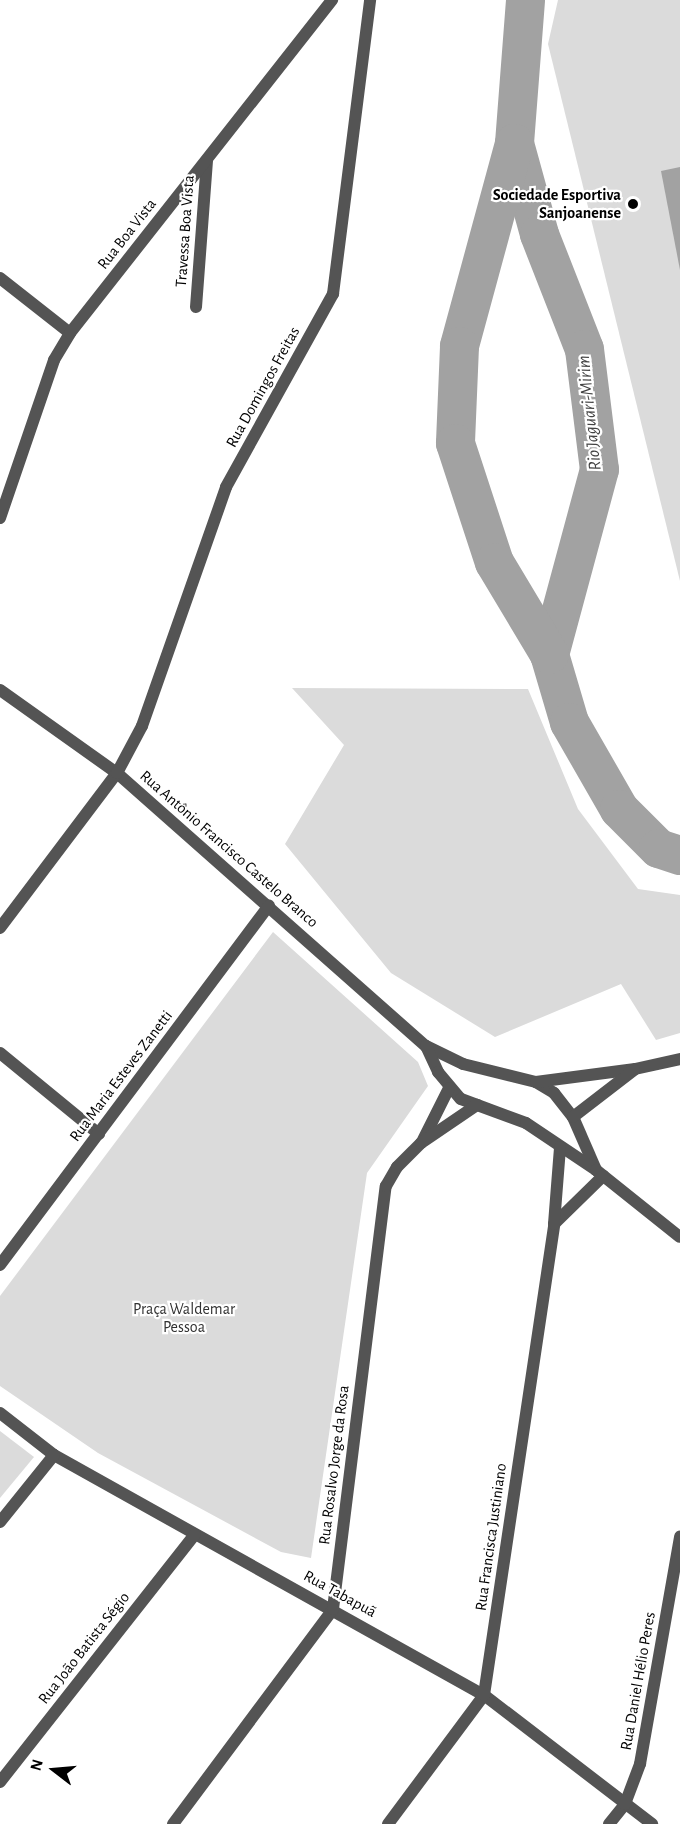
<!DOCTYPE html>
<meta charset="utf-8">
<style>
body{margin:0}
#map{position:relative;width:680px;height:1824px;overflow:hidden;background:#fff;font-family:"Alegreya Sans",sans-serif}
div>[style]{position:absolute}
.green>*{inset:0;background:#dbdbdb}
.water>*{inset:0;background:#a2a2a2}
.river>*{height:39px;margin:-19.5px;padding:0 19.5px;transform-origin:19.5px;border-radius:19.5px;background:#a2a2a2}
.minor>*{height:12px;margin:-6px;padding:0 6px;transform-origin:6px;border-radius:6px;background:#545454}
.dots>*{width:16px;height:16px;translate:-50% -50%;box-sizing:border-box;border:3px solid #fff;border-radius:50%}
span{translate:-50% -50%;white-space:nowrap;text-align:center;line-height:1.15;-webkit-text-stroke:4.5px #fff;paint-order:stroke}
.poi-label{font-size:16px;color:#000;font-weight:700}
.right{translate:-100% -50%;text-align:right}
.street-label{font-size:16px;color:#000}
.park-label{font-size:16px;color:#323232}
.water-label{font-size:18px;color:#434343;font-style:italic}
.north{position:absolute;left:24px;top:1740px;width:60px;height:60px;-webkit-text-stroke:4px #fff;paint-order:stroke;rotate:286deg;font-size:16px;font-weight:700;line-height:24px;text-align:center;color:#000}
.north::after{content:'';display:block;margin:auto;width:21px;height:27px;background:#000;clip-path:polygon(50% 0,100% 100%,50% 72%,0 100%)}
</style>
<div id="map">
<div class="green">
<i style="clip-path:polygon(558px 0,680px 0,680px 581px,548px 44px)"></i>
<i style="clip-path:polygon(292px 688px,528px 689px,578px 809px,638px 889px,680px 895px,680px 1033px,656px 1040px,621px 984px,495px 1037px,391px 973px,285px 844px,344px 745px)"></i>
<i style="clip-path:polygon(273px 932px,418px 1062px,428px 1086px,367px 1173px,311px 1558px,281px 1552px,98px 1453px,0 1386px,0 1296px)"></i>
<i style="clip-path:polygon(0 1431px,34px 1457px,0 1498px)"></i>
</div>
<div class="water">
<i style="clip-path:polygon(680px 167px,680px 270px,661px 171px)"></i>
</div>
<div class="river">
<i style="left:525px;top:0;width:143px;rotate:94.4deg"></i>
<i style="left:514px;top:143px;width:94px;rotate:74.6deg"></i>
<i style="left:539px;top:234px;width:123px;rotate:68.6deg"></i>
<i style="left:584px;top:349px;width:121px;rotate:82.9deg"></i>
<i style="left:599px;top:469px;width:192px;rotate:105.1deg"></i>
<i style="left:549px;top:654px;width:71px;rotate:73.6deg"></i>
<i style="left:569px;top:722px;width:100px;rotate:60.1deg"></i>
<i style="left:619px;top:809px;width:55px;rotate:45deg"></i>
<i style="left:658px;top:848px;width:23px;rotate:18deg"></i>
<i style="left:514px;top:143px;width:210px;rotate:105.2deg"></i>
<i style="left:459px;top:346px;width:97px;rotate:92.4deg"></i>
<i style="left:455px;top:443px;width:125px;rotate:71.9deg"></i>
<i style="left:494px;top:562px;width:107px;rotate:59.1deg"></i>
</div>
<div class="minor">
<i style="left:0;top:278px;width:89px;rotate:38.2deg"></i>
<i style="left:196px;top:307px;width:147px;rotate:-85.7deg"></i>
<i style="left:0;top:518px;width:167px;rotate:-71.1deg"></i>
<i style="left:54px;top:360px;width:31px;rotate:-59deg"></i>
<i style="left:70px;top:333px;width:424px;rotate:-51.8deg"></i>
<i style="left:0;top:690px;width:143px;rotate:35.4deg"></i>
<i style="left:117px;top:773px;width:412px;rotate:41.5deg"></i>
<i style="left:426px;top:1046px;width:41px;rotate:25.9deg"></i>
<i style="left:463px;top:1064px;width:75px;rotate:13.9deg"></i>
<i style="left:536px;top:1082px;width:21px;rotate:31deg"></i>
<i style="left:554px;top:1093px;width:31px;rotate:52deg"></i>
<i style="left:573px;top:1117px;width:58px;rotate:66.5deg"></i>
<i style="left:0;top:928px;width:194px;rotate:-53deg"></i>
<i style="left:117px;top:773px;width:53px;rotate:-62deg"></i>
<i style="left:142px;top:726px;width:253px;rotate:-70.6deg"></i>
<i style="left:226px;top:487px;width:221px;rotate:-61deg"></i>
<i style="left:333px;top:294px;width:296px;rotate:-82.8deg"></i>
<i style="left:426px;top:1046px;width:29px;rotate:65deg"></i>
<i style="left:438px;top:1072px;width:35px;rotate:50deg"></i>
<i style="left:461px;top:1099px;width:69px;rotate:20.3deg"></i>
<i style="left:526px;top:1123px;width:84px;rotate:33.9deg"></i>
<i style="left:596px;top:1170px;width:107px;rotate:38.6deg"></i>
<i style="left:0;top:1053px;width:128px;rotate:39.3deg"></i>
<i style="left:536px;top:1082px;width:100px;rotate:-7.5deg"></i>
<i style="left:635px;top:1069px;width:46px;rotate:-12.5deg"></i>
<i style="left:573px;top:1117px;width:77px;rotate:-37.6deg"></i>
<i style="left:423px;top:1140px;width:58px;rotate:-63.4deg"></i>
<i style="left:554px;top:1224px;width:69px;rotate:-44.4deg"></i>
<i style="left:0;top:1265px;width:449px;rotate:-53.2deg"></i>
<i style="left:0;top:1413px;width:68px;rotate:37.9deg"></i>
<i style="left:54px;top:1455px;width:492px;rotate:29.2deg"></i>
<i style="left:484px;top:1695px;width:212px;rotate:37.5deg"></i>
<i style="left:0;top:1522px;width:86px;rotate:-51.1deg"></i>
<i style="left:0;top:1782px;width:315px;rotate:-51.8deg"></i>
<i style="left:173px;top:1824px;width:268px;rotate:-53.3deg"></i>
<i style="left:333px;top:1609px;width:426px;rotate:-82.9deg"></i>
<i style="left:386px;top:1186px;width:22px;rotate:-60deg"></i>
<i style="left:397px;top:1167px;width:34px;rotate:-45deg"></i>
<i style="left:421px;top:1143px;width:68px;rotate:-34.2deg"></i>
<i style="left:388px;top:1824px;width:161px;rotate:-53.3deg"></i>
<i style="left:484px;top:1695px;width:476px;rotate:-81.5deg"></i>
<i style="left:554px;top:1224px;width:77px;rotate:-85.5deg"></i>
<i style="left:609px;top:1824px;width:26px;rotate:-51deg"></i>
<i style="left:625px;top:1804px;width:43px;rotate:-69.4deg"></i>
<i style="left:640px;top:1764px;width:231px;rotate:-80deg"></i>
</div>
<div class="dots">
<i style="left:633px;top:204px;background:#000"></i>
</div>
<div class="poi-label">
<span class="right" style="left:621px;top:204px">Sociedade Esportiva<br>Sanjoanense</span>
</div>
<div class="street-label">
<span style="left:185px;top:231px;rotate:-86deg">Travessa Boa Vista</span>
<span style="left:127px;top:234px;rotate:-52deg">Rua Boa Vista</span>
<span style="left:263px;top:387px;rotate:-61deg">Rua Domingos Freitas</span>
<span style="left:229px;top:849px;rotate:41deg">Rua Antônio Francisco Castelo Branco</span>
<span style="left:121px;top:1076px;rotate:-53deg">Rua Maria Esteves Zanetti</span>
<span style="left:334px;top:1465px;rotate:-83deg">Rua Rosalvo Jorge da Rosa</span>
<span style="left:491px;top:1537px;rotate:-82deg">Rua Francisca Justiniano</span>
<span style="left:340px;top:1594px;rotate:29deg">Rua Tabapuã</span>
<span style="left:84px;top:1648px;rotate:-52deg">Rua João Batista Ségio</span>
<span style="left:638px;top:1681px;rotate:-80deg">Rua Daniel Hélio Peres</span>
</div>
<div class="park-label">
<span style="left:184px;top:1318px">Praça Waldemar<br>Pessoa</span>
</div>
<div class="water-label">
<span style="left:590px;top:413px;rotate:-96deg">Rio Jaguari-Mirim</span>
</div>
<div class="north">N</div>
</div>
